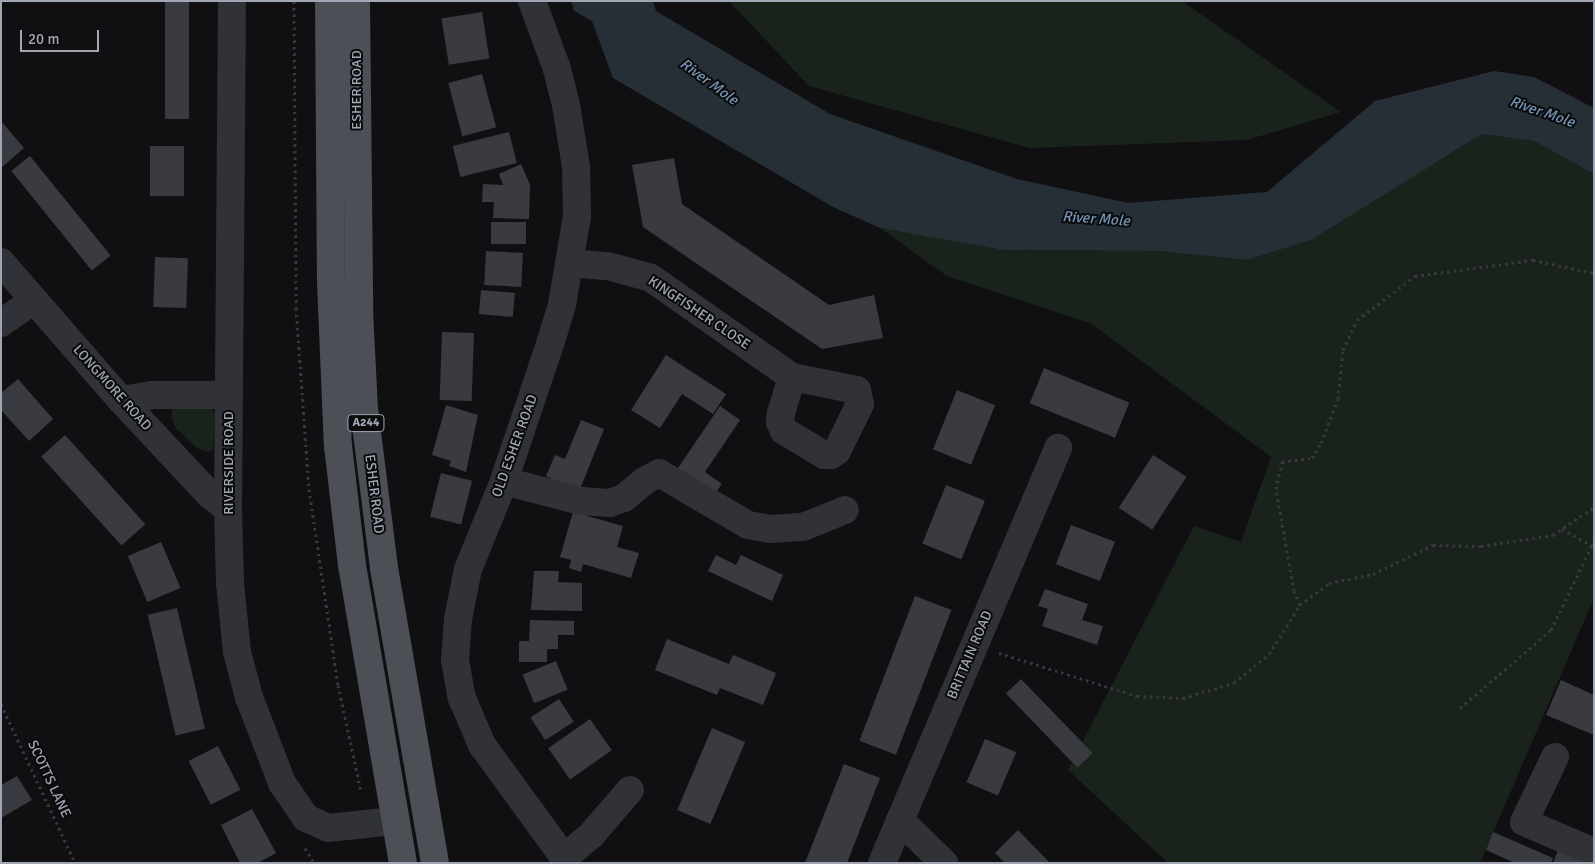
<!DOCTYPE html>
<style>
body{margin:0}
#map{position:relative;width:1595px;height:864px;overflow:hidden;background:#101012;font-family:Signika,sans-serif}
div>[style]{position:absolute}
.green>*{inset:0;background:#1a221c}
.water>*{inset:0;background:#262f36}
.building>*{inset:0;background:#3a3b40;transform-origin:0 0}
.path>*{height:3px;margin-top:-1.5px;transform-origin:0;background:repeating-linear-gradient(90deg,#37393e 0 2.5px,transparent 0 6.5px)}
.minor>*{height:28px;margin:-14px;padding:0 14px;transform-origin:14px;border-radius:14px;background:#313237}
.major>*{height:28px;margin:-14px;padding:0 14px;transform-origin:14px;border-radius:14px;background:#4d4f57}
span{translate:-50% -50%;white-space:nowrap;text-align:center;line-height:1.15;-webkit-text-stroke:4px #0b0b0d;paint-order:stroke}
.shield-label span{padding:1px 4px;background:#0b0b0d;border:1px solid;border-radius:4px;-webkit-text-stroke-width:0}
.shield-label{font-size:12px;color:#a0a6b4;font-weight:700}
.street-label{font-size:14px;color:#a0a6b4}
.water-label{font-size:15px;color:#7495b3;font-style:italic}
.frame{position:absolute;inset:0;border:2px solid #a0a6b4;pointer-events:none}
.scale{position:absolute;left:20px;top:30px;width:79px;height:22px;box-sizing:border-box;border:2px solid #a0a6b4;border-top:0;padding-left:6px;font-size:15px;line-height:18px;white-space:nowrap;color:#a0a6b4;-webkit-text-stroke:4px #0b0b0d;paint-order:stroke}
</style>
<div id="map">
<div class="green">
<i style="clip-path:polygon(729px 1px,1182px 1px,1341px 112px,1247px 140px,1030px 148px,809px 86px)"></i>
<i style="clip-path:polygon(1482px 134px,1534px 141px,1594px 174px,1594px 598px,1480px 863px,1168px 863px,1068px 770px,1194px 526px,1241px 542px,1271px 457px,1092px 324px,947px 276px,880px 228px,1003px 250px,1159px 251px,1246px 260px,1444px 158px)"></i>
<i style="clip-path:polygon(210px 406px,215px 414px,213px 450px,209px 452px,198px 449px,176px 428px,171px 417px,173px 409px)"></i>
</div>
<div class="water">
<i style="clip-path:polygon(571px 1px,653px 1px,656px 11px,830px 114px,1017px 179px,1128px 203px,1267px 192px,1375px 101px,1494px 71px,1534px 77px,1594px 108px,1594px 174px,1534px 141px,1482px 134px,1311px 240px,1246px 260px,1159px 251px,1003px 250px,880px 228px,833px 207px,613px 78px,592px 21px,574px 11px)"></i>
</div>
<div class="building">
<i style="left:165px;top:1px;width:24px;height:118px"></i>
<i style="left:482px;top:12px;width:47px;height:41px;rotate:81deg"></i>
<i style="left:482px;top:74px;width:55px;height:35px;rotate:75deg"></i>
<i style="clip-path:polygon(1px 121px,24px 148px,1px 168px)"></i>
<i style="left:509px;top:132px;width:32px;height:58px;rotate:76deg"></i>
<i style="left:150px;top:146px;width:34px;height:50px"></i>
<i style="left:30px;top:156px;width:128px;height:24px;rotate:51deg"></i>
<i style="clip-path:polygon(674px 158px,682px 204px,829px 305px,874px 295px,883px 338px,822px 349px,643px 227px,632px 165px)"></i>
<i style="clip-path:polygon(521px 164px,530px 185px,529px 219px,493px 218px,494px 202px,482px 202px,483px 184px,503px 185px,499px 174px)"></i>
<i style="left:491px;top:222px;width:35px;height:22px"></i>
<i style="left:486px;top:251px;width:37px;height:34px;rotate:3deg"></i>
<i style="left:155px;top:257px;width:33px;height:50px;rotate:2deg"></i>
<i style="left:481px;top:290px;width:34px;height:24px;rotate:5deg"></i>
<i style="left:442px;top:332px;width:32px;height:68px;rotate:2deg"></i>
<i style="clip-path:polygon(666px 355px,726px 394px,713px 414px,682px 394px,660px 428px,631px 410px)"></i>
<i style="left:1044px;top:368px;width:92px;height:38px;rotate:22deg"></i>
<i style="clip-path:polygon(18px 379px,53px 419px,29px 441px,1px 410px,1px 393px)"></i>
<i style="left:957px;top:390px;width:41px;height:64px;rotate:22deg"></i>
<i style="clip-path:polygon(446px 405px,478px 415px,466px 472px,449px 466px,451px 461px,432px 455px)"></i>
<i style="clip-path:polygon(720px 406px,740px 420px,705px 472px,722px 484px,713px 496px,676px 471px)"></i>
<i style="clip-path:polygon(581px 420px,604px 429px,579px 492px,546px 476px,555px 455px,565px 459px)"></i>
<i style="left:65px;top:435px;width:120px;height:32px;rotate:48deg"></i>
<i style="left:1153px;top:455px;width:40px;height:63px;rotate:33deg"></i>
<i style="left:441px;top:473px;width:32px;height:45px;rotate:14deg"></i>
<i style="left:946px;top:485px;width:42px;height:63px;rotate:22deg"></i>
<i style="clip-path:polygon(573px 512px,623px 526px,617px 547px,639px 553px,631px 578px,583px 564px,581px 572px,569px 568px,571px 560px,560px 557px)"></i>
<i style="left:1071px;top:525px;width:47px;height:42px;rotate:21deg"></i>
<i style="left:161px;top:542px;width:50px;height:36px;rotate:67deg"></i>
<i style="clip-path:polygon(716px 555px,736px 565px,741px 555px,783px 575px,772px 601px,708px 571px)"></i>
<i style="clip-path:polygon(534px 571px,559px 571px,558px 582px,582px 583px,582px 611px,531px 610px)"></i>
<i style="clip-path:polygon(1045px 589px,1088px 604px,1082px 620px,1103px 626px,1097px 645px,1042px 626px,1048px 609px,1038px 606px)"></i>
<i style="left:915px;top:596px;width:39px;height:155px;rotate:21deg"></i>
<i style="left:177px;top:608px;width:124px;height:30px;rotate:77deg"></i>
<i style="clip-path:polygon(530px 620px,574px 621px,574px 635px,558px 635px,558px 649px,547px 649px,547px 662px,519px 662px,519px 641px,529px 641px)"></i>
<i style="clip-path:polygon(667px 639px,729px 664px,733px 655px,776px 673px,763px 705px,720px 688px,717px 695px,655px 670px)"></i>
<i style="left:556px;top:661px;width:31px;height:36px;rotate:68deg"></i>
<i style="left:1021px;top:679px;width:103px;height:21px;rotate:46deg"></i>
<i style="clip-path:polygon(1561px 680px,1594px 695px,1594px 735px,1546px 715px)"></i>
<i style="left:559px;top:699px;width:27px;height:34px;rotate:57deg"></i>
<i style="left:590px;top:719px;width:38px;height:51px;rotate:55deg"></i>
<i style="left:712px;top:728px;width:36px;height:89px;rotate:23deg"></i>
<i style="left:985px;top:739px;width:34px;height:47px;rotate:23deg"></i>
<i style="left:218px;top:746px;width:49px;height:33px;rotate:63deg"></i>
<i style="clip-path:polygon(844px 764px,880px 778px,847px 863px,805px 863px)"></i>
<i style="clip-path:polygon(17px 776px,32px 800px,1px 818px,1px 785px)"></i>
<i style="clip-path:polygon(252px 809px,276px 853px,258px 863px,240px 863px,221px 825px)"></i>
<i style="clip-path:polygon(1018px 830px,1050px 863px,1005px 863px,995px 853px)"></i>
<i style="clip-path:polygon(1493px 832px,1553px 858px,1551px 863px,1515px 863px,1486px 850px)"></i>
<i style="clip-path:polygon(1559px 848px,1592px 863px,1553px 863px)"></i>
</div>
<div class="path">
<i style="left:294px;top:1px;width:307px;rotate:89.6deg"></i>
<i style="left:296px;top:308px;width:181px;rotate:85.9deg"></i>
<i style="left:309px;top:489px;width:198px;rotate:81.6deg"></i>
<i style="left:338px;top:685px;width:108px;rotate:77.8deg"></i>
<i style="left:1562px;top:529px;width:37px;rotate:29deg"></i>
<i style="left:1300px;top:605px;width:15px;rotate:-113deg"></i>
<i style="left:1294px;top:591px;width:104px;rotate:-100deg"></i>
<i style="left:1276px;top:489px;width:28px;rotate:-77deg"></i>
<i style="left:1282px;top:462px;width:30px;rotate:-8deg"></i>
<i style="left:1312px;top:458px;width:17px;rotate:-59deg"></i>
<i style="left:1321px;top:443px;width:47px;rotate:-68.9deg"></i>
<i style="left:1338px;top:399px;width:49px;rotate:-84.2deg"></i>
<i style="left:1343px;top:350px;width:33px;rotate:-65deg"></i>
<i style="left:1357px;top:320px;width:73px;rotate:-37.2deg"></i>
<i style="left:1415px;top:276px;width:119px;rotate:-7.7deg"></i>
<i style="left:1533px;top:260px;width:62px;rotate:12deg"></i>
<i style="left:999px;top:653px;width:145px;rotate:17.3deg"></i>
<i style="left:1137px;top:696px;width:46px;rotate:2.5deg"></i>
<i style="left:1183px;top:698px;width:53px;rotate:-16.4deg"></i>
<i style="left:1234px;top:683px;width:45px;rotate:-39.6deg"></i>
<i style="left:1269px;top:654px;width:58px;rotate:-57.7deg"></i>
<i style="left:1300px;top:605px;width:36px;rotate:-37deg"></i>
<i style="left:1329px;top:583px;width:45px;rotate:-11.6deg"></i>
<i style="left:1373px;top:574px;width:67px;rotate:-25.8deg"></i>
<i style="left:1433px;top:545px;width:48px;rotate:1.2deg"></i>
<i style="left:1481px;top:546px;width:73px;rotate:-8.7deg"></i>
<i style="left:1553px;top:535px;width:50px;rotate:-34.3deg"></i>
<i style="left:1px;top:704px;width:175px;rotate:65deg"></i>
<i style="left:1460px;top:708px;width:120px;rotate:-40.6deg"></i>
<i style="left:1551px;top:630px;width:99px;rotate:-64.2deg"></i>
<i style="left:305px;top:848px;width:17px;rotate:59deg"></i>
</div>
<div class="minor">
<i style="left:232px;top:1px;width:508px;rotate:90.45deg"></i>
<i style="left:228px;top:509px;width:74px;rotate:88.5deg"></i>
<i style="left:230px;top:583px;width:69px;rotate:84.2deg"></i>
<i style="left:237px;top:652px;width:47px;rotate:75.1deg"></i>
<i style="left:249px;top:697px;width:92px;rotate:69deg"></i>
<i style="left:282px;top:783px;width:42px;rotate:55.6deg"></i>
<i style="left:306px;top:818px;width:24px;rotate:24deg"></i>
<i style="left:328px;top:828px;width:66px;rotate:-6.1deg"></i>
<i style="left:532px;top:1px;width:72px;rotate:69.8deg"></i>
<i style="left:557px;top:69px;width:37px;rotate:76deg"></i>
<i style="left:566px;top:105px;width:63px;rotate:80.8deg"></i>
<i style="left:576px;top:167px;width:49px;rotate:88.8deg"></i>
<i style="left:577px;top:216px;width:90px;rotate:99.6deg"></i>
<i style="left:562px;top:305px;width:38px;rotate:107deg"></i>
<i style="left:551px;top:341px;width:148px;rotate:108.6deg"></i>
<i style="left:504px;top:481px;width:95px;rotate:112.2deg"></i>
<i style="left:468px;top:569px;width:51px;rotate:101.3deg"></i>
<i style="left:458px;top:619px;width:41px;rotate:94.2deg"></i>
<i style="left:455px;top:660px;width:39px;rotate:80deg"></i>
<i style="left:462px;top:698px;width:51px;rotate:66.9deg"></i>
<i style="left:482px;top:745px;width:146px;rotate:53.9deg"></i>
<i style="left:1px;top:262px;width:183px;rotate:49deg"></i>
<i style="left:121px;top:400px;width:130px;rotate:46.9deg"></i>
<i style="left:210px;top:495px;width:23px;rotate:38deg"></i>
<i style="left:570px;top:263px;width:38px;rotate:5deg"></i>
<i style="left:608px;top:266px;width:45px;rotate:15.6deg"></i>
<i style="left:651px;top:278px;width:172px;rotate:35.1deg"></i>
<i style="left:792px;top:377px;width:66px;rotate:11.3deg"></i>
<i style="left:857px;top:390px;width:14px;rotate:78deg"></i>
<i style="left:860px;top:404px;width:52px;rotate:116.1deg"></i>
<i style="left:837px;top:451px;width:7px;rotate:146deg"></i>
<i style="left:831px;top:455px;width:7px;rotate:180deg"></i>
<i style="left:824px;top:455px;width:47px;rotate:-149deg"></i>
<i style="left:784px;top:431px;width:10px;rotate:-114deg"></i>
<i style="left:780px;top:422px;width:9px;rotate:-84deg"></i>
<i style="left:781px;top:413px;width:38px;rotate:-73deg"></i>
<i style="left:1px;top:323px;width:40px;rotate:-34.9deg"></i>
<i style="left:121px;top:400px;width:30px;rotate:-9deg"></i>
<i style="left:151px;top:395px;width:78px"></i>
<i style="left:504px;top:481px;width:80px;rotate:14.6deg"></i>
<i style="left:581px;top:501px;width:29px;rotate:4deg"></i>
<i style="left:610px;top:503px;width:15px;rotate:-20deg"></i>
<i style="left:624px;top:498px;width:26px;rotate:-40deg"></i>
<i style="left:644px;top:481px;width:17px;rotate:-28deg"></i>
<i style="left:659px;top:473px;width:103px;rotate:30.3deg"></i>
<i style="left:748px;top:525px;width:23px;rotate:10deg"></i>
<i style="left:771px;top:529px;width:32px;rotate:-4deg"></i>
<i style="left:803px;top:527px;width:45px;rotate:-22deg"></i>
<i style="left:1555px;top:757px;width:72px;rotate:115.5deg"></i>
<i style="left:1524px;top:822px;width:76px;rotate:23.2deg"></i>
<i style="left:900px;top:820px;width:62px;rotate:44.3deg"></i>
<i style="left:565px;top:857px;width:35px;rotate:-40deg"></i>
<i style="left:592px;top:834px;width:58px;rotate:-49.2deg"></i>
<i style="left:882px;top:863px;width:451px;rotate:-67deg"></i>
</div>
<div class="major">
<i style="left:329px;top:1px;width:281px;rotate:89.6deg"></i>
<i style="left:331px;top:282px;width:164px;rotate:87.6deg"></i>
<i style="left:338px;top:446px;width:120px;rotate:83.3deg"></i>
<i style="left:352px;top:565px;width:302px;rotate:80.3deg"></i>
<i style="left:356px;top:1px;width:310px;rotate:89.4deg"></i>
<i style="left:359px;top:311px;width:98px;rotate:87.1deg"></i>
<i style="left:364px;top:409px;width:160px;rotate:82.8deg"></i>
<i style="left:384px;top:568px;width:299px;rotate:80.2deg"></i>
</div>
<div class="shield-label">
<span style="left:366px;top:423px">A244</span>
</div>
<div class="street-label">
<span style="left:357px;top:90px;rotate:-90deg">ESHER ROAD</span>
<span style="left:699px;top:313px;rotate:34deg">KINGFISHER CLOSE</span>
<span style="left:112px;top:388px;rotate:48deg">LONGMORE ROAD</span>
<span style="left:515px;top:446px;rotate:-70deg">OLD ESHER ROAD</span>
<span style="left:229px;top:463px;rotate:-90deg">RIVERSIDE ROAD</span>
<span style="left:374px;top:494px;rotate:83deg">ESHER ROAD</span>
<span style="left:970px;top:655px;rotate:-67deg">BRITTAIN ROAD</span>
<span style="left:49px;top:779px;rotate:65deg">SCOTTS LANE</span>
</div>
<div class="water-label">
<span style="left:709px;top:82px;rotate:36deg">River Mole</span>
<span style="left:1542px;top:112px;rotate:19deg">River Mole</span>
<span style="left:1096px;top:219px;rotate:4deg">River Mole</span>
</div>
<div class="frame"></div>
<div class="scale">20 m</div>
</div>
